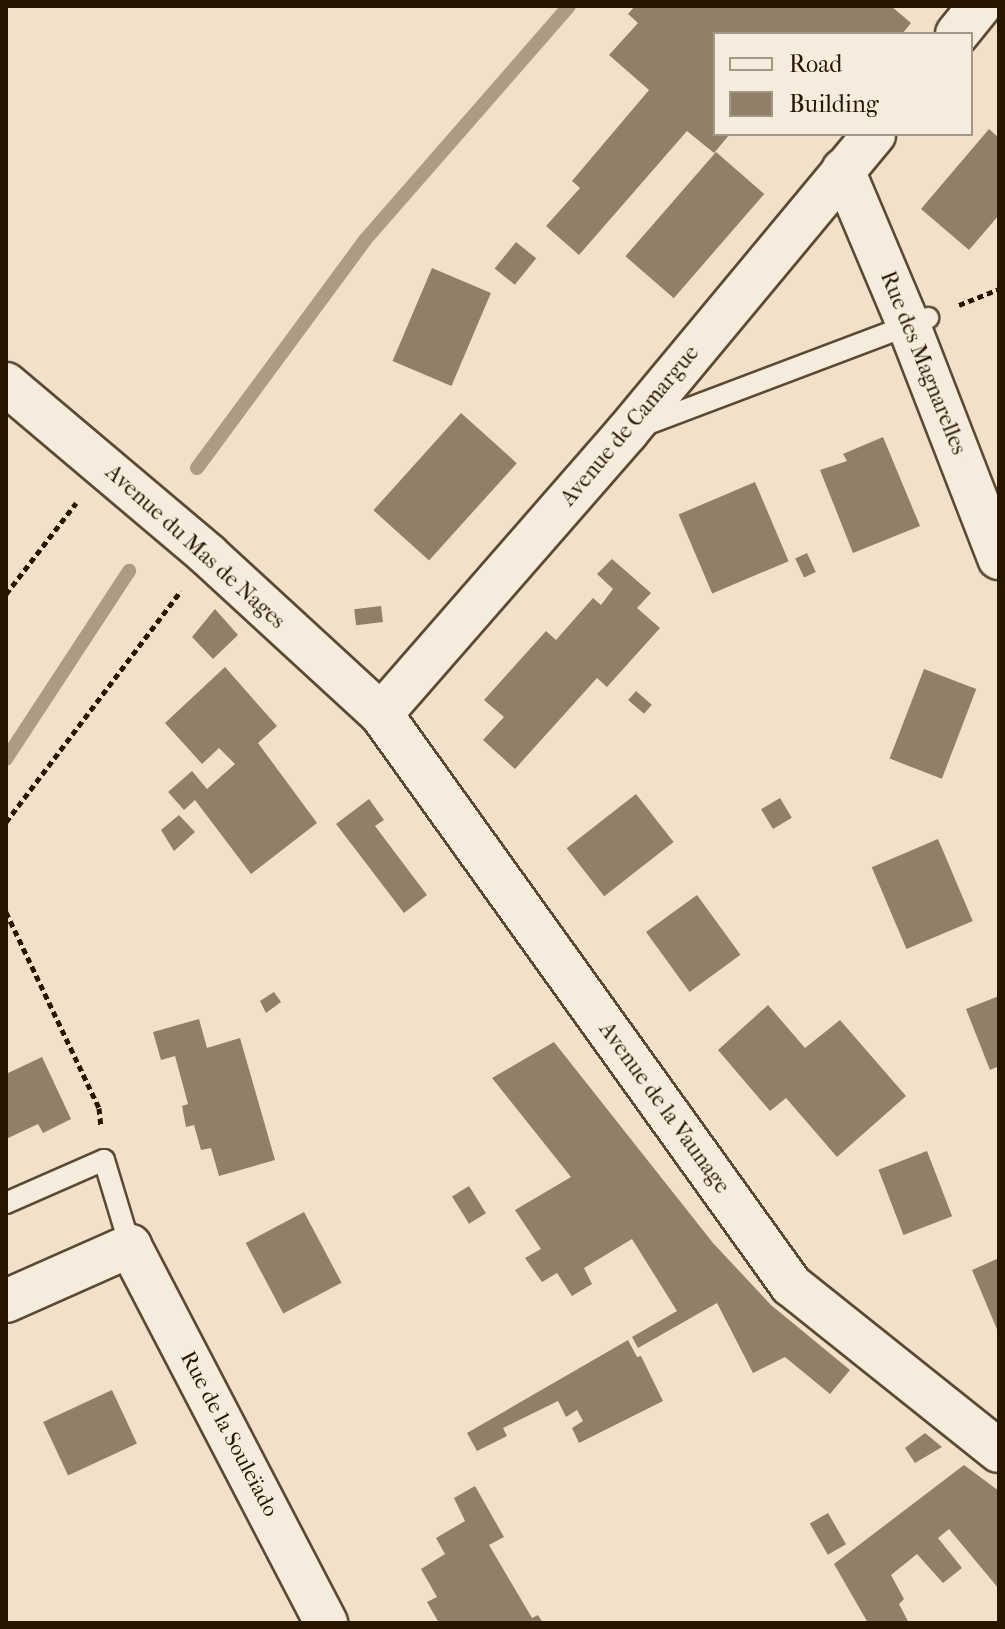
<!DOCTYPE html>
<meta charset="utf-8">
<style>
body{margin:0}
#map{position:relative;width:1005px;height:1629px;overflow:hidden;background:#f1e1ca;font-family:"IM FELL French Canon",serif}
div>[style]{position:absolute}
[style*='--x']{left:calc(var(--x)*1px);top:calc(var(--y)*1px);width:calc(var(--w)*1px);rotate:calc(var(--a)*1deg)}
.stream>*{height:14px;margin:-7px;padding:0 7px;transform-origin:7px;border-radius:7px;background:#ac9c86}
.building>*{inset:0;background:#90806a;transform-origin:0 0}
.path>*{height:5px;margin-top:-2.5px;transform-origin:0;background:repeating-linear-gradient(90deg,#271701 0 6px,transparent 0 10px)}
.roads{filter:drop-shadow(2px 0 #5a4a33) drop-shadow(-2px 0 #5a4a33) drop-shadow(0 2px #5a4a33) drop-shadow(0 -2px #5a4a33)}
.lane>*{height:20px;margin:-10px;padding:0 10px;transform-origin:10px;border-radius:10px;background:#f6ecdd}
.street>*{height:42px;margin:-21px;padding:0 21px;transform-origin:21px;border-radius:21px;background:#f6ecdd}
span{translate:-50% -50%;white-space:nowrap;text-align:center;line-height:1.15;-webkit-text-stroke:6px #f6ecdd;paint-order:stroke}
.street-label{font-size:22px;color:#271701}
.frame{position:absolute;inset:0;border:8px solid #271701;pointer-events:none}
.legend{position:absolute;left:713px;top:32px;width:260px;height:104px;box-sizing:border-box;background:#f6ecdd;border:2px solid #a39785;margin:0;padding:10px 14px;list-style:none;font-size:24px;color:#271701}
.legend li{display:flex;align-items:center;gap:16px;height:40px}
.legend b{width:40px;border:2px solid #a39785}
</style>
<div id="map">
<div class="stream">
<div style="--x:197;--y:468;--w:283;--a:-53.6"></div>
<div style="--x:365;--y:240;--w:310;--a:-48.9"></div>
<div style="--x:6;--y:759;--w:225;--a:-56.8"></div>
</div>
<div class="building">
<div style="clip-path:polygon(635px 6px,891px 6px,911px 23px,902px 34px,715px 34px,715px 134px,730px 134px,714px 153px,687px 131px,579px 255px,546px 226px,580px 188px,572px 181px,649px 90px,609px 55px,638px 23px,628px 14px)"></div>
<div style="clip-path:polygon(989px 129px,999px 138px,999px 215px,969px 250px,921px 209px)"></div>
<div style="left:716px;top:152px;width:64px;height:138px;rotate:41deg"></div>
<div style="left:516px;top:242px;width:26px;height:34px;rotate:39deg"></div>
<div style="left:432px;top:268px;width:64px;height:101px;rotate:23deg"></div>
<div style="left:461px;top:413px;width:75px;height:131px;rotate:42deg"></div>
<div style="clip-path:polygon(883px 437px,920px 526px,853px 553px,820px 470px,847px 461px,843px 454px)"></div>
<div style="left:755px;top:482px;width:86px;height:83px;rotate:67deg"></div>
<div style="left:807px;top:553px;width:21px;height:13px;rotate:65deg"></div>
<div style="clip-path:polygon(612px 559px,651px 593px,637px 608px,660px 628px,607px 687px,597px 678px,515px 769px,483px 740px,504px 717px,484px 700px,546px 631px,556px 640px,593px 598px,601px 605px,613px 589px,597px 574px)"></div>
<div style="left:381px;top:606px;width:16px;height:27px;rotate:83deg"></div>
<div style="clip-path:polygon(215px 609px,238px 635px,213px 659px,192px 637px)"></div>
<div style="clip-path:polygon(225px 667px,277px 726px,258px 743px,317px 823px,251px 874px,195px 800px,184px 810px,168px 792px,192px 771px,207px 789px,235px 764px,219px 748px,202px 764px,165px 723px)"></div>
<div style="left:924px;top:669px;width:56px;height:96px;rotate:21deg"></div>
<div style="left:636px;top:691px;width:21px;height:12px;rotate:41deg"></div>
<div style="left:636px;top:794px;width:61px;height:88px;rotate:52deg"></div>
<div style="left:780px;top:798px;width:23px;height:22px;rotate:59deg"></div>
<div style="clip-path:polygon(369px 799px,384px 820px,375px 826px,427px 895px,404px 913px,336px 824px)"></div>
<div style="clip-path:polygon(179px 815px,195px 832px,174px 851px,161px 830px)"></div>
<div style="left:938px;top:839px;width:89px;height:72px;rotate:67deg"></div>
<div style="left:697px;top:895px;width:74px;height:63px;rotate:54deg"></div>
<div style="clip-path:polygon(274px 992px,281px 1002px,266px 1013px,260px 1001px)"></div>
<div style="clip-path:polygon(999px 996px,999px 1066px,990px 1070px,966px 1009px)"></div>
<div style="clip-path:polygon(768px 1005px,805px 1048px,840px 1020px,906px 1096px,837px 1157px,786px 1098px,770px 1111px,718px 1050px)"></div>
<div style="clip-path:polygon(199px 1019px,207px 1048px,240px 1038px,275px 1160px,219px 1176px,211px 1148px,201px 1150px,194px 1125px,186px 1127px,182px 1106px,188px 1104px,175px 1056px,161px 1060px,153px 1032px)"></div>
<div style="clip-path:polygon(554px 1042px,713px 1243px,771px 1305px,850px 1370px,830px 1394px,785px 1357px,753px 1373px,717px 1303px,638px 1348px,632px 1337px,677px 1311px,632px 1239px,584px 1268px,592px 1284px,572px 1296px,557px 1273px,542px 1282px,525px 1258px,541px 1249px,515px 1210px,571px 1177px,492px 1078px)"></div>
<div style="clip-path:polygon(42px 1057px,71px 1119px,43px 1133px,38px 1124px,6px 1139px,6px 1074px)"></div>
<div style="left:927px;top:1151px;width:70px;height:52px;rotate:69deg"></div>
<div style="left:469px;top:1186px;width:32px;height:20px;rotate:58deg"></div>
<div style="left:304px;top:1212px;width:80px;height:66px;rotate:62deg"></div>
<div style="clip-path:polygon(999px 1258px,999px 1334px,972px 1270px)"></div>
<div style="clip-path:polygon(628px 1340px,637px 1357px,641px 1356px,663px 1401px,579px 1443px,572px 1428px,583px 1421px,577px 1410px,566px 1417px,558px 1401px,503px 1428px,507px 1436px,477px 1451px,467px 1433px)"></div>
<div style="left:112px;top:1390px;width:59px;height:76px;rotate:65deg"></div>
<div style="clip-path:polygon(925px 1433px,942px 1447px,915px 1463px,905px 1448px)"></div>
<div style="clip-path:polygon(964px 1465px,999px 1491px,999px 1589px,949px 1529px,938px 1538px,962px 1568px,943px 1583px,917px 1554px,891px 1575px,904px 1599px,899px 1604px,909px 1623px,868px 1623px,834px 1564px)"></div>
<div style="clip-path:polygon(475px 1486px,504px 1537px,489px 1545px,532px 1618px,538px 1615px,543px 1623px,439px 1623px,427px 1602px,437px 1597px,421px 1569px,445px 1554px,436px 1538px,465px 1521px,454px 1498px)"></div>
<div style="left:828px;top:1513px;width:36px;height:21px;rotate:60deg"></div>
</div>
<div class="path">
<div style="--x:959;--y:305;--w:43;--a:-21.8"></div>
<div style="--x:6;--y:594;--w:115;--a:-52.4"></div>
<div style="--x:6;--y:822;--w:290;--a:-52.9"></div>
<div style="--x:6;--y:912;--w:217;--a:64.6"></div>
<div style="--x:99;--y:1108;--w:18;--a:84"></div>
</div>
<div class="roads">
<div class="lane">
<div style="--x:642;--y:426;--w:306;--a:-20.7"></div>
<div style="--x:6;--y:1203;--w:107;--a:-23.7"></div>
<div style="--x:104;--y:1160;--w:90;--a:73.2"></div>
</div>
<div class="street">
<div style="--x:957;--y:34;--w:36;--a:-51"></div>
<div style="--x:843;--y:170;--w:169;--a:67.1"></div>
<div style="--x:909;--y:326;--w:249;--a:68.8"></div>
<div style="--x:6;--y:384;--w:265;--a:40.2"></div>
<div style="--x:208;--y:555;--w:235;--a:42.6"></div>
<div style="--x:381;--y:714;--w:703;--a:54.32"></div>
<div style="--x:791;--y:1285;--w:266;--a:38.6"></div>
<div style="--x:381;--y:714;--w:374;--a:-48.9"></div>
<div style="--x:627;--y:432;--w:387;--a:-50.3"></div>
<div style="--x:6;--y:1301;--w:136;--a:-23.9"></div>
<div style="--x:130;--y:1246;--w:425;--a:62.5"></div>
</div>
</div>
<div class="street-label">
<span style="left:923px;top:363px;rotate:68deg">Rue des Magnarelles</span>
<span style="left:630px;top:426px;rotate:-50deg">Avenue de Camargue</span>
<span style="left:195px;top:547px;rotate:42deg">Avenue du Mas de Nages</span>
<span style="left:664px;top:1108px;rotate:54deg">Avenue de la Vaunage</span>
<span style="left:229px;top:1434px;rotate:62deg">Rue de la Souleïado</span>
</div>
<div class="frame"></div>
<ul class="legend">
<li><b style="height:10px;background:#f6ecdd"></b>Road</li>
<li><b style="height:22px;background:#90806a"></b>Building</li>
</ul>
</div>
